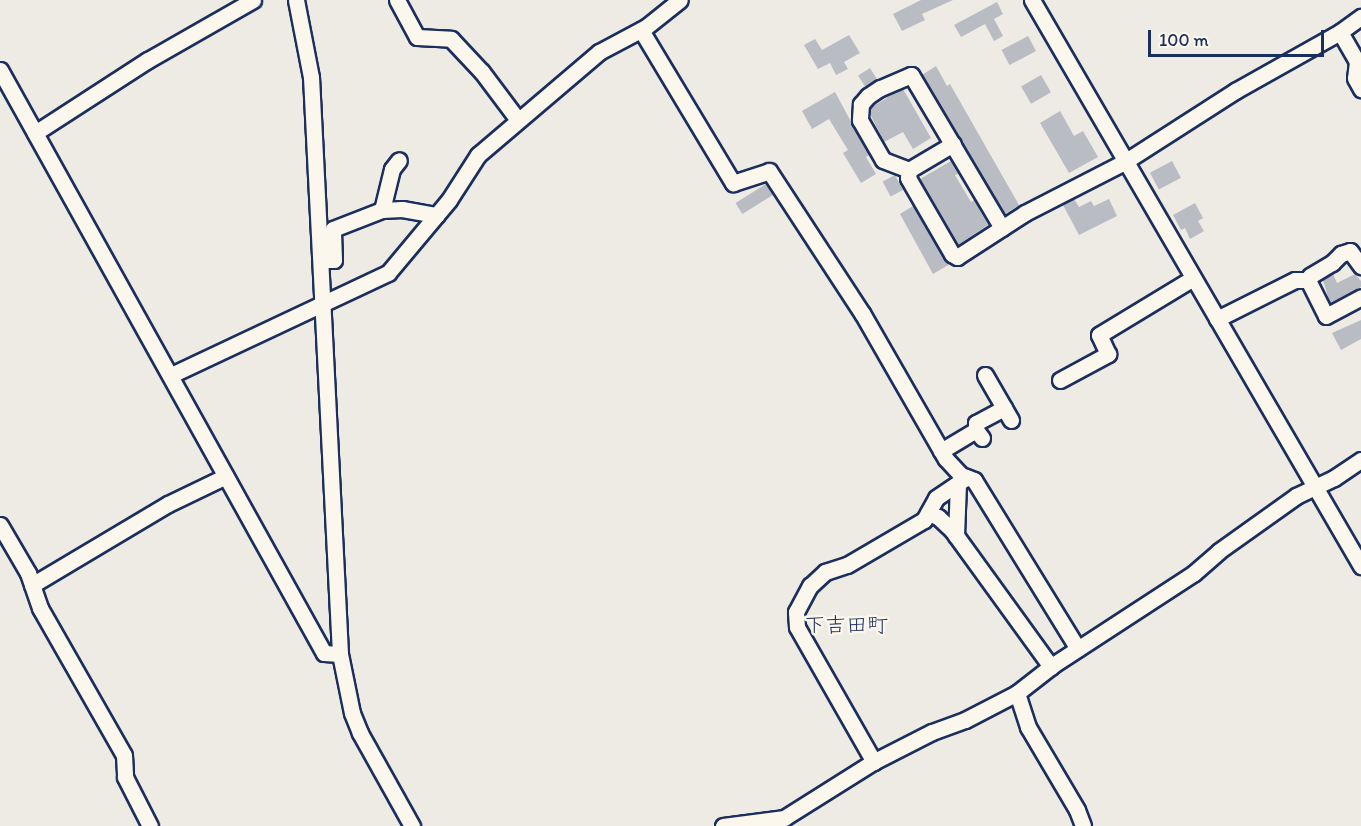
<!DOCTYPE html>
<meta charset="utf-8">
<style>
body{margin:0}
#map{position:relative;width:1361px;height:826px;overflow:hidden;background:#eeebe4;font-family:Itim,"Klee One",sans-serif}
div>[style]{position:absolute}
[style*='--x']{left:calc(var(--x)*1px);top:calc(var(--y)*1px);width:calc(var(--w)*1px);rotate:calc(var(--a)*1deg)}
.building>*{inset:0;background:#b9bcc3;transform-origin:0 0}
.roads{filter:drop-shadow(2px 0 #1b2f5e) drop-shadow(-2px 0 #1b2f5e) drop-shadow(0 2px #1b2f5e) drop-shadow(0 -2px #1b2f5e)}
.minor>*{height:15px;margin:-7.5px;padding:0 7.5px;transform-origin:7.5px;border-radius:7.5px;background:#fbf7ec}
span{translate:-50% -50%;white-space:nowrap;text-align:center;line-height:1.15;-webkit-text-stroke:5px #fbf7ec;paint-order:stroke}
.quarter-label{font-size:21px;color:#1b2f5e}
.scale{position:absolute;left:1148px;top:30px;width:176px;height:27px;box-sizing:border-box;border:3px solid #1b2f5e;border-top:0;padding-left:8px;font-size:18px;line-height:21px;white-space:nowrap;color:#1b2f5e;-webkit-text-stroke:4px #fbf7ec;paint-order:stroke}
</style>
<div id="map">
<div class="building">
<div style="clip-path:polygon(921px 0,953px 0,922px 14px,925px 20px,902px 31px,893px 14px)"></div>
<div style="clip-path:polygon(997px 2px,1003px 14px,994px 19px,1003px 36px,994px 41px,985px 24px,961px 37px,954px 25px)"></div>
<div style="clip-path:polygon(849px 35px,860px 53px,844px 62px,848px 69px,836px 75px,830px 63px,818px 69px,804px 45px,815px 39px,822px 50px)"></div>
<div style="left:1028px;top:36px;width:17px;height:30px;rotate:62deg"></div>
<div style="clip-path:polygon(936px 66px,947px 86px,950px 84px,1019px 205px,1005px 214px,922px 75px)"></div>
<div style="left:870px;top:68px;width:13px;height:14px;rotate:58deg"></div>
<div style="left:1041px;top:75px;width:20px;height:23px;rotate:60deg"></div>
<div style="clip-path:polygon(903px 89px,931px 138px,913px 149px,903px 132px,884px 142px,870px 114px,870px 108px,887px 98px,886px 96px)"></div>
<div style="clip-path:polygon(835px 92px,869px 155px,866px 157px,876px 174px,861px 183px,843px 153px,848px 150px,829px 119px,812px 129px,802px 111px)"></div>
<div style="clip-path:polygon(1060px 111px,1074px 136px,1083px 131px,1098px 157px,1069px 173px,1040px 123px)"></div>
<div style="clip-path:polygon(951px 161px,958px 174px,955px 175px,971px 202px,974px 200px,988px 225px,958px 245px,920px 179px)"></div>
<div style="left:1172px;top:161px;width:19px;height:25px;rotate:62deg"></div>
<div style="left:895px;top:175px;width:17px;height:14px;rotate:62deg"></div>
<div style="left:766px;top:184px;width:13px;height:36px;rotate:58deg"></div>
<div style="clip-path:polygon(1074px 199px,1079px 207px,1091px 201px,1094px 206px,1109px 199px,1117px 216px,1079px 235px,1063px 205px)"></div>
<div style="clip-path:polygon(1195px 203px,1203px 218px,1198px 221px,1204px 231px,1190px 239px,1185px 228px,1181px 230px,1173px 215px)"></div>
<div style="clip-path:polygon(913px 206px,944px 259px,950px 264px,933px 274px,900px 214px)"></div>
<div style="clip-path:polygon(1333px 274px,1337px 283px,1355px 274px,1361px 281px,1361px 287px,1330px 303px,1323px 280px)"></div>
<div style="clip-path:polygon(1361px 320px,1361px 339px,1341px 350px,1332px 333px)"></div>
</div>
<div class="roads">
<div class="minor">
<div style="--x:296;--y:0;--w:78;--a:79"></div>
<div style="--x:311;--y:77;--w:578;--a:87.12"></div>
<div style="--x:340;--y:654;--w:60;--a:78.5"></div>
<div style="--x:352;--y:713;--w:22;--a:68"></div>
<div style="--x:360;--y:733;--w:107;--a:60.8"></div>
<div style="--x:397;--y:0;--w:42;--a:61.6"></div>
<div style="--x:417;--y:37;--w:34;--a:3"></div>
<div style="--x:451;--y:39;--w:45;--a:46.8"></div>
<div style="--x:482;--y:72;--w:60;--a:53.1"></div>
<div style="--x:1032;--y:0;--w:655;--a:59.83"></div>
<div style="--x:641;--y:30;--w:179;--a:59"></div>
<div style="--x:733;--y:183;--w:38;--a:-18"></div>
<div style="--x:769;--y:171;--w:170;--a:56.8"></div>
<div style="--x:862;--y:313;--w:168;--a:60.1"></div>
<div style="--x:946;--y:459;--w:22;--a:47"></div>
<div style="--x:961;--y:475;--w:14;--a:21"></div>
<div style="--x:974;--y:480;--w:198;--a:58.4"></div>
<div style="--x:1340;--y:32;--w:34;--a:60"></div>
<div style="--x:1357;--y:62;--w:16;--a:97"></div>
<div style="--x:1355;--y:78;--w:13;--a:61"></div>
<div style="--x:0;--y:70;--w:667;--a:60.94"></div>
<div style="--x:324;--y:653;--w:16;--a:4"></div>
<div style="--x:35;--y:133;--w:135;--a:-32.9"></div>
<div style="--x:148;--y:60;--w:121;--a:-29.7"></div>
<div style="--x:909;--y:170;--w:51;--a:-30.6"></div>
<div style="--x:382;--y:210;--w:42;--a:-76.3"></div>
<div style="--x:392;--y:169;--w:11;--a:-52"></div>
<div style="--x:1002;--y:228;--w:178;--a:-120.7"></div>
<div style="--x:911;--y:75;--w:34;--a:157"></div>
<div style="--x:880;--y:88;--w:14;--a:146"></div>
<div style="--x:868;--y:96;--w:11;--a:131"></div>
<div style="--x:861;--y:104;--w:16;--a:94"></div>
<div style="--x:860;--y:120;--w:46;--a:60.1"></div>
<div style="--x:883;--y:160;--w:28;--a:21"></div>
<div style="--x:909;--y:170;--w:8;--a:97"></div>
<div style="--x:908;--y:178;--w:88;--a:59.9"></div>
<div style="--x:952;--y:254;--w:6;--a:31"></div>
<div style="--x:957;--y:257;--w:81;--a:-32.9"></div>
<div style="--x:1025;--y:213;--w:114;--a:-27.2"></div>
<div style="--x:1126;--y:161;--w:130;--a:-32.7"></div>
<div style="--x:1235;--y:91;--w:120;--a:-29.3"></div>
<div style="--x:1340;--y:32;--w:26;--a:-36"></div>
<div style="--x:321;--y:260;--w:13;--a:0"></div>
<div style="--x:334;--y:260;--w:31;--a:-92"></div>
<div style="--x:333;--y:229;--w:53;--a:-21.2"></div>
<div style="--x:382;--y:210;--w:20;--a:-3"></div>
<div style="--x:402;--y:209;--w:35;--a:10"></div>
<div style="--x:1308;--y:280;--w:40;--a:63.4"></div>
<div style="--x:1326;--y:316;--w:40;--a:-28"></div>
<div style="--x:1308;--y:280;--w:4;--a:-63"></div>
<div style="--x:1310;--y:276;--w:26;--a:-31"></div>
<div style="--x:1332;--y:263;--w:13;--a:-45"></div>
<div style="--x:1341;--y:254;--w:9;--a:-18"></div>
<div style="--x:1350;--y:251;--w:19;--a:54"></div>
<div style="--x:1217;--y:319;--w:87;--a:-26.6"></div>
<div style="--x:1295;--y:280;--w:13;--a:0"></div>
<div style="--x:171;--y:375;--w:240;--a:-25.2"></div>
<div style="--x:388;--y:273;--w:95;--a:-50.1"></div>
<div style="--x:449;--y:200;--w:54;--a:-57.2"></div>
<div style="--x:478;--y:155;--w:159;--a:-40.4"></div>
<div style="--x:599;--y:52;--w:53;--a:-28"></div>
<div style="--x:646;--y:27;--w:43;--a:-38.5"></div>
<div style="--x:985;--y:375;--w:52;--a:60"></div>
<div style="--x:1060;--y:380;--w:55;--a:-28.4"></div>
<div style="--x:1108;--y:354;--w:21;--a:-115"></div>
<div style="--x:1099;--y:335;--w:110;--a:-31.2"></div>
<div style="--x:982;--y:438;--w:10;--a:-127"></div>
<div style="--x:976;--y:430;--w:7;--a:-90"></div>
<div style="--x:976;--y:423;--w:32;--a:-28"></div>
<div style="--x:941;--y:451;--w:41;--a:-31"></div>
<div style="--x:928;--y:513;--w:11;--a:22"></div>
<div style="--x:938;--y:517;--w:19;--a:43"></div>
<div style="--x:952;--y:530;--w:169;--a:54.1"></div>
<div style="--x:0;--y:525;--w:56;--a:59.7"></div>
<div style="--x:28;--y:573;--w:37;--a:71"></div>
<div style="--x:40;--y:608;--w:169;--a:60.3"></div>
<div style="--x:124;--y:755;--w:22;--a:87"></div>
<div style="--x:125;--y:777;--w:55;--a:63"></div>
<div style="--x:956;--y:536;--w:53;--a:-87.8"></div>
<div style="--x:32;--y:585;--w:158;--a:-30.8"></div>
<div style="--x:168;--y:504;--w:64;--a:-25.8"></div>
<div style="--x:1017;--y:693;--w:36;--a:72"></div>
<div style="--x:1028;--y:727;--w:96;--a:59.4"></div>
<div style="--x:1077;--y:810;--w:17;--a:69"></div>
<div style="--x:874;--y:762;--w:155;--a:-119.7"></div>
<div style="--x:797;--y:627;--w:15;--a:-94"></div>
<div style="--x:796;--y:612;--w:30;--a:-62"></div>
<div style="--x:810;--y:586;--w:21;--a:-43"></div>
<div style="--x:825;--y:572;--w:23;--a:-18"></div>
<div style="--x:847;--y:565;--w:89;--a:-30.3"></div>
<div style="--x:924;--y:520;--w:25;--a:-61"></div>
<div style="--x:936;--y:498;--w:37;--a:-34"></div>
<div style="--x:723;--y:826;--w:62;--a:-7.5"></div>
<div style="--x:784;--y:818;--w:105;--a:-32.2"></div>
<div style="--x:873;--y:762;--w:66;--a:-27"></div>
<div style="--x:932;--y:732;--w:35;--a:-20"></div>
<div style="--x:965;--y:720;--w:59;--a:-27.4"></div>
<div style="--x:1017;--y:693;--w:46;--a:-37.9"></div>
<div style="--x:1053;--y:665;--w:168;--a:-33.1"></div>
<div style="--x:1194;--y:573;--w:33;--a:-41"></div>
<div style="--x:1219;--y:551;--w:95;--a:-35.5"></div>
<div style="--x:1296;--y:496;--w:42;--a:-25.3"></div>
<div style="--x:1334;--y:478;--w:32;--a:-34"></div>
</div>
</div>
<div class="quarter-label">
<span style="left:846px;top:625px">下吉田町</span>
</div>
<div class="scale">100 m</div>
</div>
